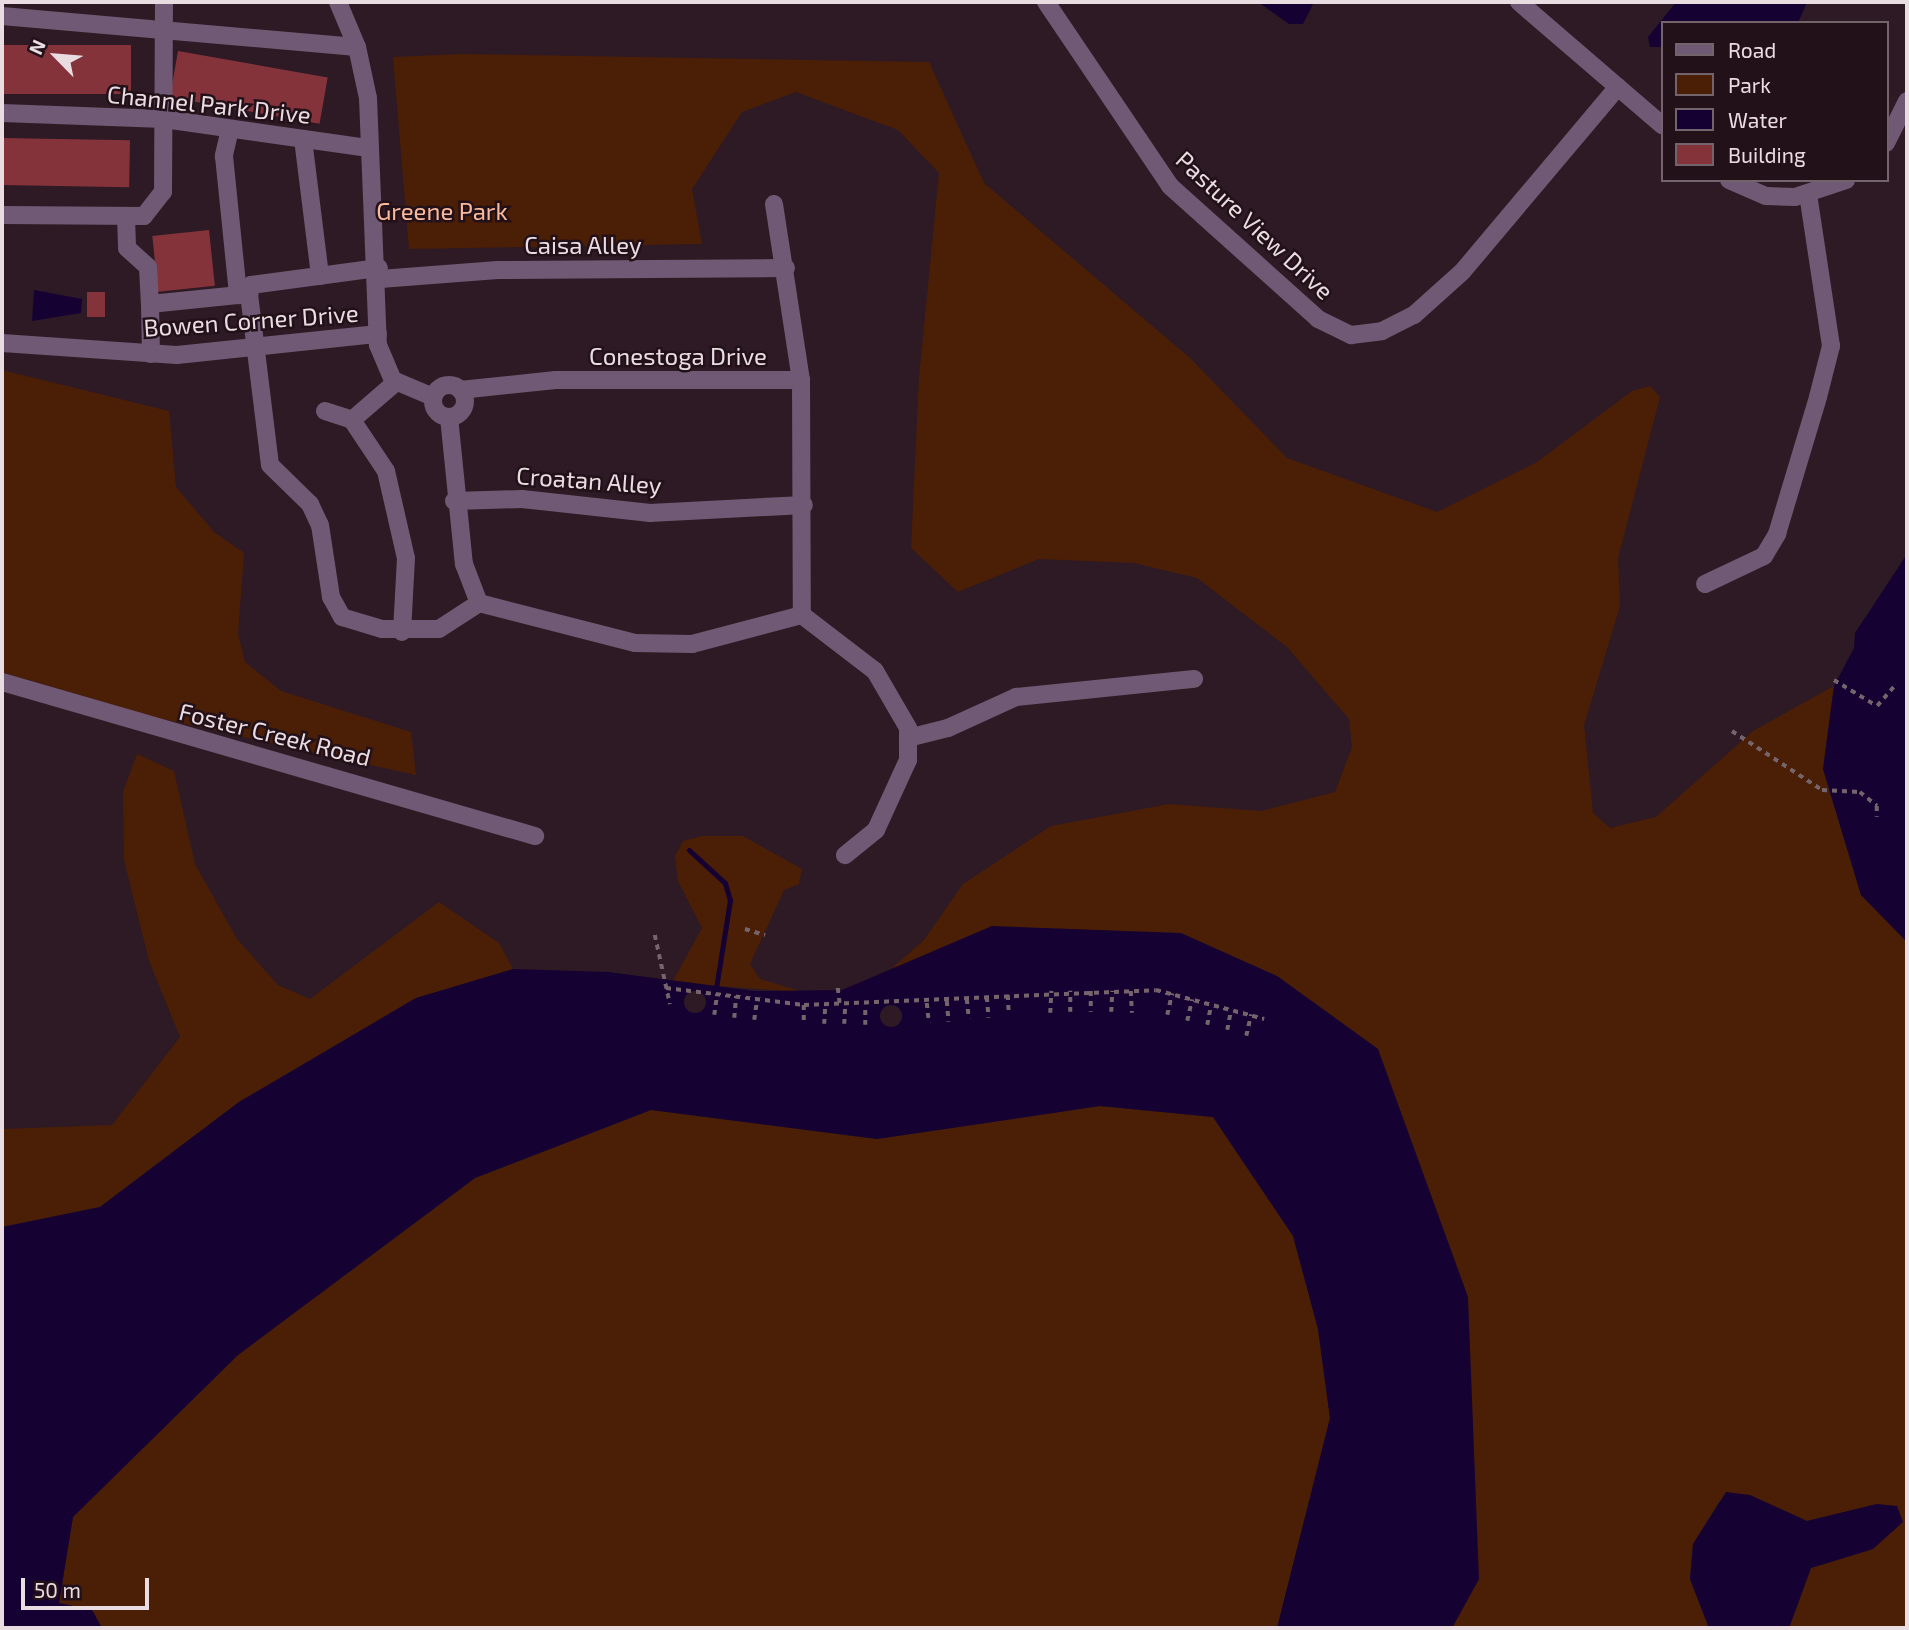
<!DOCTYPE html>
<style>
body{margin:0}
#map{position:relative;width:1909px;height:1630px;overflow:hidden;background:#2e1a24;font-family:"Exo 2",sans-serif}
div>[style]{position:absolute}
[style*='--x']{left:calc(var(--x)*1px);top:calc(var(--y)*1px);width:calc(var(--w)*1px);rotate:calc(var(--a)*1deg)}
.green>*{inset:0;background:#4b1e06}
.water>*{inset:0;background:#150233}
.pier>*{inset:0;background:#2e1a24}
.round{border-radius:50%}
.stream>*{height:5px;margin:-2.5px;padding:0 2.5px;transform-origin:2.5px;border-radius:2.5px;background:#150233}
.building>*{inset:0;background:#85333b;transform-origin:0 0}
.path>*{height:3.5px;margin-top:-1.75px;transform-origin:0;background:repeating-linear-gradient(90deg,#76646c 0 5px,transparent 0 10px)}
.minor>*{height:18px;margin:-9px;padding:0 9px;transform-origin:9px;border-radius:9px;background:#705974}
.minor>.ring{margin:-9px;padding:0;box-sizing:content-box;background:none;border:18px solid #705974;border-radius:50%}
span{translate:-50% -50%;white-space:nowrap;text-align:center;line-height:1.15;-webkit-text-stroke:5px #23111a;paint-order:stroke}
.street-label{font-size:24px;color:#eadde2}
.park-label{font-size:24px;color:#faba9d}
.frame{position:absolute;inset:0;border:4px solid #eadde2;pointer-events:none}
.legend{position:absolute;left:1661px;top:21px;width:228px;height:161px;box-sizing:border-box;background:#23111a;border:2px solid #73636a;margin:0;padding:9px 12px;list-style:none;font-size:21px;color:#eadde2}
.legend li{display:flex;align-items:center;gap:14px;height:35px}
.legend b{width:35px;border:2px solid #73636a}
.north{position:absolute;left:21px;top:21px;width:70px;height:70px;-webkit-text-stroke:5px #23111a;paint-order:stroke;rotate:295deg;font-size:19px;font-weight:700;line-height:28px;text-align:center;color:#eadde2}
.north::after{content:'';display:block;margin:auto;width:24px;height:32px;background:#eadde2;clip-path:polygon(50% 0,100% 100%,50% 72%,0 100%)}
.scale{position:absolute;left:21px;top:1578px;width:128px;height:32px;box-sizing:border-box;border:4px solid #eadde2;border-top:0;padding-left:9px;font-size:21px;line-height:24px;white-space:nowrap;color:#eadde2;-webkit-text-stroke:5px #23111a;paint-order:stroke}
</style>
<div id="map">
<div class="green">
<div style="clip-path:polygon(461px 54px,929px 62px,984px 183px,1190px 358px,1287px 458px,1437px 512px,1537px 462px,1632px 391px,1650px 386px,1660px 397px,1618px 558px,1620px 606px,1584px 725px,1593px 813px,1610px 828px,1656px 817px,1753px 731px,1834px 686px,1823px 769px,1861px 895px,1907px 942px,1907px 1628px,1789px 1628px,1811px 1568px,1873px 1549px,1877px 1504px,1807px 1521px,1750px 1495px,1719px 1502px,1693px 1544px,1690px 1579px,1709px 1628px,1452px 1628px,1479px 1579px,1378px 1049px,1277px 976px,992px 926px,881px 978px,924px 940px,963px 884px,1051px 826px,1169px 804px,1261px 811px,1335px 792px,1352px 747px,1349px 719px,1287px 647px,1197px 578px,1134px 563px,1039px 559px,958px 592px,911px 548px,919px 377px,939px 173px,898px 130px,796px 92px,742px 112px,692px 189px,702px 244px,409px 249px,393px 57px)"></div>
<div style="clip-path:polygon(2px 370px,169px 411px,176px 487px,214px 532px,244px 553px,238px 634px,245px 662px,281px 691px,411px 732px,416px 775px,158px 718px,2px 672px)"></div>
<div style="clip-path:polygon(137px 754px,174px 771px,195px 864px,237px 939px,278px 985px,310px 999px,439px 902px,499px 943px,513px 969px,416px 998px,239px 1102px,100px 1207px,2px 1227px,2px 1129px,112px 1125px,180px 1037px,149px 961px,124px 860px,123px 792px)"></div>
<div style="clip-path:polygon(702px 836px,743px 836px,802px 869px,799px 884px,784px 890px,750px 964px,760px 979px,803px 992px,672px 983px,702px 928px,678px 881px,675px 856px,683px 841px)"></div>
<div style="clip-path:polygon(1100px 1106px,1213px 1117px,1293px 1236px,1318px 1329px,1330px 1418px,1277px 1628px,102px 1628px,92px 1610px,59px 1603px,73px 1517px,238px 1355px,475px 1178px,651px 1110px,877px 1139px)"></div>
</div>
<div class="water">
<div style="clip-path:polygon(1258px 2px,1314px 2px,1303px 24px,1289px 24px)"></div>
<div style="clip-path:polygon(1676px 2px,1807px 2px,1798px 23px,1662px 23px,1662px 47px,1650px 47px,1648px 37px)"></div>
<div style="clip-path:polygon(34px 290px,82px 299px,81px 313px,32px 321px)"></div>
<div style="clip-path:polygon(1907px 554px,1907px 942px,1861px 895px,1823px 769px,1834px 686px,1854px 648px,1855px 633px)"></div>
<div style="clip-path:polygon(992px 926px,1181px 933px,1277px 976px,1378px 1049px,1468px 1297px,1479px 1579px,1452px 1628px,1277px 1628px,1330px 1418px,1318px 1329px,1293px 1236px,1213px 1117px,1100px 1106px,877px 1139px,651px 1110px,475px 1178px,238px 1355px,73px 1517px,59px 1603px,92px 1610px,102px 1628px,2px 1628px,2px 1227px,100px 1207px,239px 1102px,416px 998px,513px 969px,608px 972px,755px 991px,842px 990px)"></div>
<div style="clip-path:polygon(1726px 1492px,1750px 1495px,1807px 1521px,1877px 1504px,1897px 1506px,1903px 1522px,1873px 1549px,1811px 1568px,1789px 1628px,1709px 1628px,1690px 1579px,1693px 1544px)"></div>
</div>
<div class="pier">
<div class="round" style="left:684px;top:991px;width:22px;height:22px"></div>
<div class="round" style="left:880px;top:1005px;width:22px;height:22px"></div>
</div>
<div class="stream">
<div style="--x:689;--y:850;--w:49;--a:42.5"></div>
<div style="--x:725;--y:883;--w:18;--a:74"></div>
<div style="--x:730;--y:900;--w:89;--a:99"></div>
</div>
<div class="building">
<div style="left:2px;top:45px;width:129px;height:49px"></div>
<div style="left:178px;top:51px;width:152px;height:47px;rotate:10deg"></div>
<div style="left:2px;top:138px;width:128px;height:47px;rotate:1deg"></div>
<div style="left:209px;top:230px;width:56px;height:57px;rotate:84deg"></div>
<div style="left:87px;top:292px;width:18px;height:25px"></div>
</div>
<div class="path">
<div style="--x:1834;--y:680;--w:50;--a:31.2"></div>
<div style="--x:1877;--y:706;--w:29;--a:-49"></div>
<div style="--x:1732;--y:731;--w:108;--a:33.2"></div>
<div style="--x:1822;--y:790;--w:38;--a:3"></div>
<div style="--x:1860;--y:792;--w:22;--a:39"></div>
<div style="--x:1877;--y:806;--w:11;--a:90"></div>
<div style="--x:745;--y:929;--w:21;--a:17"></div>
<div style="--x:655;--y:935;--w:71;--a:77.7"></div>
<div style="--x:666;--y:988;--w:139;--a:7"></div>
<div style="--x:804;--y:1005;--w:352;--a:-2.4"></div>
<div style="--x:1156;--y:990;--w:112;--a:15"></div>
<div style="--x:838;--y:988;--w:17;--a:83"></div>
<div style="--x:1091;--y:991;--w:21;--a:90"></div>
<div style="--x:1131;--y:991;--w:22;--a:87"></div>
<div style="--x:1008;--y:995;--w:20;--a:87"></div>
<div style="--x:987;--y:997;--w:21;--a:85"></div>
<div style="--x:967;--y:999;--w:20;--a:84"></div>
<div style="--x:947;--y:1001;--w:21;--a:85"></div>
<div style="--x:927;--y:1003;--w:20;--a:84"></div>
<div style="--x:804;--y:1005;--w:19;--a:90"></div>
<div style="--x:1070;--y:1012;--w:21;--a:-90"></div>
<div style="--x:1111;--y:1012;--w:21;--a:-87"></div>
<div style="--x:1050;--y:1013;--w:22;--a:-87"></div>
<div style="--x:714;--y:1015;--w:21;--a:-82"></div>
<div style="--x:1167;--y:1015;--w:22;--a:-77"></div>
<div style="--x:734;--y:1018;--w:22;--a:-85"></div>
<div style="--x:754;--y:1020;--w:21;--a:-82"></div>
<div style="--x:1187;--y:1021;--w:22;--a:-77"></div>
<div style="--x:824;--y:1024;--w:19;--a:-87"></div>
<div style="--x:844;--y:1024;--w:19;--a:-87"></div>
<div style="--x:865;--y:1025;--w:20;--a:-90"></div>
<div style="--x:1207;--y:1025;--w:20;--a:-79"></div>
<div style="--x:1227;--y:1030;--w:20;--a:-79"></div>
<div style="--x:1246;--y:1036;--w:22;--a:-77"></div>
</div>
<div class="minor">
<div style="--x:338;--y:2;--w:49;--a:67.1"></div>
<div style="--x:1046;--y:2;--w:222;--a:56"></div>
<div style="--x:1170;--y:186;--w:199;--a:41.9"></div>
<div style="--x:1318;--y:319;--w:37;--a:26"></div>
<div style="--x:1351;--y:335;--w:31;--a:-7"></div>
<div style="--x:1382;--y:331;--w:36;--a:-27"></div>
<div style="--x:1414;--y:315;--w:64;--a:-41.9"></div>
<div style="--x:1462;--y:272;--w:242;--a:-49.9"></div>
<div style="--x:1519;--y:2;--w:189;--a:40.7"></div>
<div style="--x:2;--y:16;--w:356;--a:5"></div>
<div style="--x:357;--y:47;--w:52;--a:77.8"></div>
<div style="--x:368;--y:98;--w:247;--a:87.7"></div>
<div style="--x:378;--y:345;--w:38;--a:67"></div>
<div style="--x:393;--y:380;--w:43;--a:23"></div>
<div style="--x:2;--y:113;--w:162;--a:2.1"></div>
<div style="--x:164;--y:119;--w:207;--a:8.1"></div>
<div style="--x:230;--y:129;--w:28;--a:103"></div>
<div style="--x:224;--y:156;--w:140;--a:84.2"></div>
<div style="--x:303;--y:139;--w:138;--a:82.9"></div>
<div style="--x:1886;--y:143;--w:47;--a:-63.4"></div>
<div style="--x:1729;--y:180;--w:40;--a:23.4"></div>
<div style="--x:1766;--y:196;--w:29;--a:2"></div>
<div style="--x:1795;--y:197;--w:54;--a:-18.4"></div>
<div style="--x:774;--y:204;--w:178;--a:81.3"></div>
<div style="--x:2;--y:215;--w:142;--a:0.4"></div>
<div style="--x:144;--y:216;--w:31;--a:-52"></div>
<div style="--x:163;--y:192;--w:190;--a:-89.7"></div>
<div style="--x:126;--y:217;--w:31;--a:88"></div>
<div style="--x:127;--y:248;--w:28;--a:42"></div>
<div style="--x:148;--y:267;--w:37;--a:87"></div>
<div style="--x:150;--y:304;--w:100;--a:-5.8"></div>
<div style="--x:249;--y:294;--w:172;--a:83"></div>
<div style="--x:270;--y:465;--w:56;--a:44.3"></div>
<div style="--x:310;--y:504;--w:23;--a:65"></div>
<div style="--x:320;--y:525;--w:73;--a:81.3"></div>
<div style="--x:331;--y:597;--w:23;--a:61"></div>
<div style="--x:342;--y:617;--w:42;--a:16.7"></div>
<div style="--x:382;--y:629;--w:57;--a:0"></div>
<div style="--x:439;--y:629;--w:48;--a:-33"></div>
<div style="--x:380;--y:279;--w:118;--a:-4.4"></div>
<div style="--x:498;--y:270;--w:288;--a:-0.4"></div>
<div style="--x:249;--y:294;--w:9;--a:-77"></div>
<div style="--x:251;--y:285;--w:129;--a:-7.6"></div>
<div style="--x:150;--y:304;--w:50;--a:88.9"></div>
<div style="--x:2;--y:343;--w:175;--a:3.9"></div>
<div style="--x:177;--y:355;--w:202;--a:-6"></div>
<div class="ring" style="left:433px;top:385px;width:14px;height:14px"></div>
<div style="--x:460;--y:390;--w:96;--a:-6"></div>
<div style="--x:555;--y:380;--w:246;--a:0"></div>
<div style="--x:801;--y:380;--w:235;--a:89.8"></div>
<div style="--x:325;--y:411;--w:28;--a:18"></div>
<div style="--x:352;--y:420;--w:61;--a:56.3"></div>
<div style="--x:386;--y:471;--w:89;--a:77.1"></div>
<div style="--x:406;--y:558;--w:74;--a:93.1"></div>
<div style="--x:449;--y:417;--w:148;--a:84.2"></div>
<div style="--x:464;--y:564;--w:42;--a:69"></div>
<div style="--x:479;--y:603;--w:161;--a:14.4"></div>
<div style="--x:635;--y:643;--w:57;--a:1"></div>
<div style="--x:692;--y:644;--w:114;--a:-14.8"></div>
<div style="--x:352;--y:420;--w:58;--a:-40.8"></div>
<div style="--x:454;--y:501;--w:68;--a:-1.7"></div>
<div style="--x:522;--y:499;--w:129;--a:6.2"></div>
<div style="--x:650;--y:513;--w:154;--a:-3"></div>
<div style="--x:1705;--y:584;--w:65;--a:-25.4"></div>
<div style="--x:1764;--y:556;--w:26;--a:-59"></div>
<div style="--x:1777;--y:534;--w:143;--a:-73.3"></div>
<div style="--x:1818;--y:397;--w:53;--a:-75.7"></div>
<div style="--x:1831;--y:346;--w:154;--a:-98.6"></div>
<div style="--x:802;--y:615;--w:92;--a:37.5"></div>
<div style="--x:875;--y:671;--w:66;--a:59.9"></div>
<div style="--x:908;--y:728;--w:32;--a:90"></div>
<div style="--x:908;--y:760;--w:77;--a:114.6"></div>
<div style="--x:876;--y:830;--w:40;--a:141"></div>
<div style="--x:2;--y:682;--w:555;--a:16.12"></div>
<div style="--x:908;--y:738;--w:41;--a:-14"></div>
<div style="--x:948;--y:728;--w:75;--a:-24.5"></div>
<div style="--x:1016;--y:697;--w:179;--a:-5.8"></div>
</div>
<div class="street-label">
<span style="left:209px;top:104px;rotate:6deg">Channel Park Drive</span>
<span style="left:1255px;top:225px;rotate:43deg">Pasture View Drive</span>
<span style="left:583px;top:245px">Caisa Alley</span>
<span style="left:251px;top:320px;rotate:-4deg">Bowen Corner Drive</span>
<span style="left:678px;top:356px">Conestoga Drive</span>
<span style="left:589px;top:480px;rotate:4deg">Croatan Alley</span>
<span style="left:275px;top:734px;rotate:14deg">Foster Creek Road</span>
</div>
<div class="park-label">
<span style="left:442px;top:211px">Greene Park</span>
</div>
<div class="frame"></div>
<ul class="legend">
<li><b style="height:9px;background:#705974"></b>Road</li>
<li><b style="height:19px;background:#4b1e06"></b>Park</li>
<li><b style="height:19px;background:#150233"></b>Water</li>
<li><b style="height:19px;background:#85333b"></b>Building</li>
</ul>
<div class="north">N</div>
<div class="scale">50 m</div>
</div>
